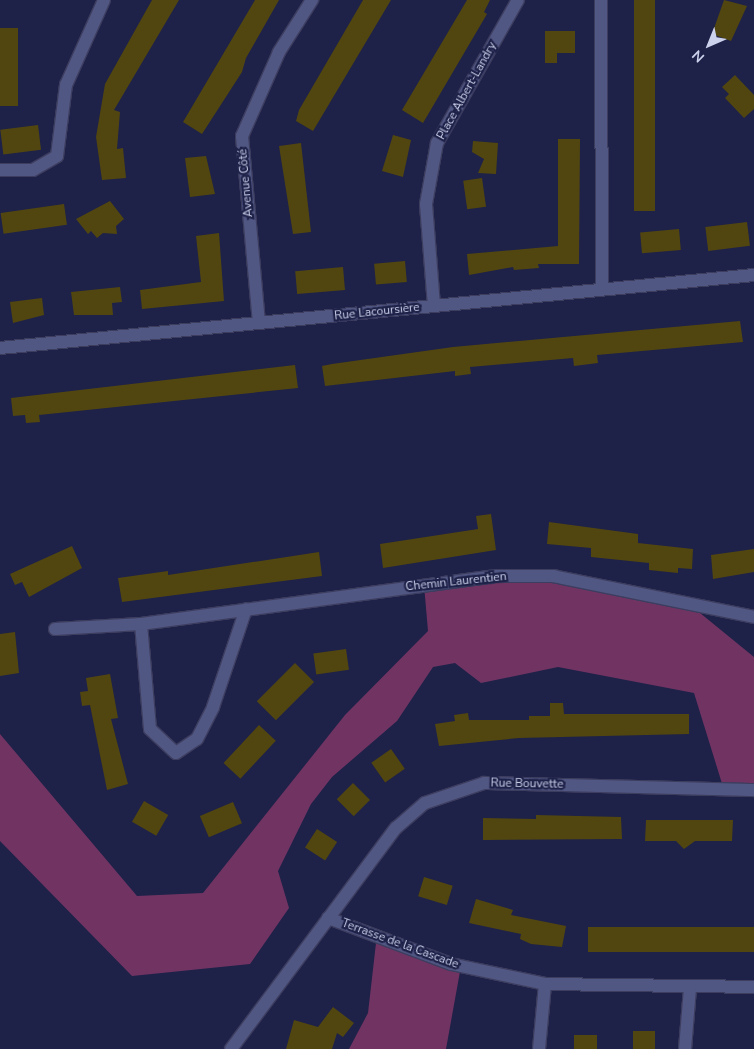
<!DOCTYPE html>
<meta charset="utf-8">
<style>
body{margin:0}
#map{position:relative;width:754px;height:1049px;overflow:hidden;background:#1e2148;font-family:"Nunito Sans",sans-serif}
div>[style]{position:absolute}
[style*='--x']{left:calc(var(--x)*1px);top:calc(var(--y)*1px);width:calc(var(--w)*1px);rotate:calc(var(--a)*1deg)}
.green>*{inset:0;background:#713462}
.building>*{inset:0;background:#514610;transform-origin:0 0}
.roads{filter:drop-shadow(1px 0 #3d3d5f) drop-shadow(-1px 0 #3d3d5f) drop-shadow(0 1px #3d3d5f) drop-shadow(0 -1px #3d3d5f)}
.street>*{height:12px;margin:-6px;padding:0 6px;transform-origin:6px;border-radius:6px;background:#515783}
span{translate:-50% -50%;white-space:nowrap;text-align:center;line-height:1.15;-webkit-text-stroke:4.5px #1e2148;paint-order:stroke}
.street-label{font-size:12px;color:#cdd2ec}
.north{position:absolute;left:684px;top:20px;width:50px;height:50px;-webkit-text-stroke:4px #1e2148;paint-order:stroke;rotate:224deg;font-size:14px;font-weight:700;line-height:20px;text-align:center;color:#cdd2ec}
.north::after{content:'';display:block;margin:auto;width:18px;height:22px;background:#cdd2ec;clip-path:polygon(50% 0,100% 100%,50% 72%,0 100%)}
</style>
<div id="map">
<div class="green">
<div style="clip-path:polygon(553px 576px,689px 604px,754px 657px,754px 790px,724px 790px,694px 693px,558px 667px,481px 683px,455px 663px,433px 667px,397px 721px,332px 777px,311px 804px,278px 871px,289px 908px,250px 964px,132px 976px,0 841px,0 734px,137px 896px,203px 893px,345px 715px,428px 631px,424px 585px)"></div>
<div style="clip-path:polygon(376px 943px,461px 966px,446px 1049px,349px 1049px,368px 1013px)"></div>
</div>
<div class="building">
<div style="clip-path:polygon(152px 0,179px 0,114px 110px,120px 112px,117px 149px,123px 148px,126px 178px,102px 180px,96px 137px,105px 84px)"></div>
<div style="clip-path:polygon(255px 0,279px 0,246px 58px,242px 72px,202px 134px,183px 122px)"></div>
<div style="clip-path:polygon(363px 0,391px 0,313px 131px,296px 121px,299px 110px)"></div>
<div style="clip-path:polygon(467px 0,490px 0,484px 12px,487px 14px,423px 123px,402px 110px)"></div>
<div style="left:634px;top:0;width:21px;height:211px"></div>
<div style="clip-path:polygon(724px 0,747px 6px,731px 41px,712px 34px)"></div>
<div style="left:0;top:28px;width:18px;height:78px"></div>
<div style="clip-path:polygon(545px 31px,575px 31px,575px 53px,557px 53px,557px 63px,545px 63px)"></div>
<div style="clip-path:polygon(735px 75px,754px 95px,754px 109px,744px 118px,725px 98px,729px 94px,722px 87px)"></div>
<div style="left:38px;top:125px;width:25px;height:38px;rotate:83deg"></div>
<div style="clip-path:polygon(393px 135px,411px 140px,403px 177px,382px 171px)"></div>
<div style="clip-path:polygon(558px 139px,580px 139px,579px 264px,538px 264px,539px 268px,514px 270px,513px 267px,469px 275px,467px 254px,558px 246px)"></div>
<div style="clip-path:polygon(473px 141px,498px 143px,496px 174px,478px 173px,484px 159px,472px 152px)"></div>
<div style="clip-path:polygon(301px 143px,311px 232px,293px 234px,279px 146px)"></div>
<div style="clip-path:polygon(206px 156px,215px 194px,190px 197px,185px 158px)"></div>
<div style="left:482px;top:178px;width:29px;height:19px;rotate:82deg"></div>
<div style="clip-path:polygon(110px 201px,124px 219px,116px 226px,117px 234px,103px 233px,97px 238px,91px 231px,88px 234px,76px 219px)"></div>
<div style="left:64px;top:204px;width:21px;height:64px;rotate:82deg"></div>
<div style="left:747px;top:222px;width:24px;height:42px;rotate:83deg"></div>
<div style="left:679px;top:229px;width:21px;height:39px;rotate:85deg"></div>
<div style="clip-path:polygon(219px 233px,224px 301px,142px 309px,140px 290px,201px 282px,196px 236px)"></div>
<div style="left:405px;top:261px;width:21px;height:31px;rotate:85deg"></div>
<div style="left:343px;top:267px;width:23px;height:48px;rotate:85deg"></div>
<div style="clip-path:polygon(120px 287px,122px 302px,112px 303px,113px 315px,74px 315px,71px 292px)"></div>
<div style="clip-path:polygon(42px 298px,44px 315px,13px 323px,10px 302px)"></div>
<div style="clip-path:polygon(740px 321px,743px 342px,597px 355px,598px 363px,574px 366px,573px 358px,470px 367px,471px 374px,455px 376px,455px 371px,325px 386px,322px 366px,332px 364px,453px 347px)"></div>
<div style="clip-path:polygon(295px 365px,298px 388px,39px 415px,40px 422px,26px 423px,25px 415px,13px 416px,11px 398px)"></div>
<div style="clip-path:polygon(491px 514px,496px 550px,383px 568px,380px 544px,478px 529px,476px 516px)"></div>
<div style="clip-path:polygon(549px 522px,638px 534px,638px 543px,693px 549px,692px 569px,678px 568px,678px 573px,649px 570px,649px 563px,591px 557px,591px 548px,547px 544px)"></div>
<div style="clip-path:polygon(72px 546px,82px 568px,29px 597px,22px 582px,15px 585px,10px 574px)"></div>
<div style="clip-path:polygon(754px 549px,754px 572px,713px 579px,711px 555px)"></div>
<div style="clip-path:polygon(319px 552px,322px 576px,122px 602px,118px 578px,168px 571px,168px 575px)"></div>
<div style="clip-path:polygon(15px 632px,19px 673px,0 676px,0 634px)"></div>
<div style="left:346px;top:649px;width:21px;height:33px;rotate:82deg"></div>
<div style="left:295px;top:663px;width:27px;height:54px;rotate:45deg"></div>
<div style="clip-path:polygon(110px 674px,118px 718px,111px 719px,128px 784px,107px 790px,90px 705px,82px 706px,80px 692px,88px 691px,86px 678px)"></div>
<div style="clip-path:polygon(550px 703px,563px 703px,564px 714px,689px 714px,689px 734px,519px 738px,439px 746px,435px 724px,455px 721px,454px 715px,468px 713px,469px 720px,529px 720px,529px 716px,550px 716px)"></div>
<div style="left:259px;top:725px;width:23px;height:52px;rotate:43deg"></div>
<div style="left:391px;top:749px;width:24px;height:24px;rotate:55deg"></div>
<div style="left:353px;top:783px;width:24px;height:23px;rotate:45deg"></div>
<div style="left:144px;top:801px;width:28px;height:24px;rotate:30deg"></div>
<div style="left:233px;top:802px;width:23px;height:36px;rotate:67deg"></div>
<div style="clip-path:polygon(536px 815px,621px 817px,622px 839px,483px 840px,483px 818px,536px 819px)"></div>
<div style="clip-path:polygon(646px 820px,733px 820px,732px 841px,695px 841px,684px 849px,676px 841px,645px 841px)"></div>
<div style="left:317px;top:829px;width:24px;height:22px;rotate:33deg"></div>
<div style="left:424px;top:877px;width:30px;height:20px;rotate:17deg"></div>
<div style="clip-path:polygon(476px 899px,513px 910px,511px 915px,566px 926px,562px 947px,531px 944px,520px 939px,521px 934px,469px 923px)"></div>
<div style="left:588px;top:927px;width:166px;height:25px"></div>
<div style="clip-path:polygon(333px 1007px,354px 1023px,343px 1037px,337px 1033px,332px 1049px,286px 1049px,294px 1020px,318px 1027px)"></div>
<div style="left:655px;top:1031px;width:18px;height:22px;rotate:90deg"></div>
<div style="left:574px;top:1035px;width:23px;height:14px"></div>
</div>
<div class="roads">
<div class="street">
<div style="--x:601;--y:0;--w:289;--a:89.8"></div>
<div style="--x:0;--y:170;--w:33;--a:0"></div>
<div style="--x:33;--y:170;--w:28;--a:-30"></div>
<div style="--x:57;--y:156;--w:72;--a:-82.8"></div>
<div style="--x:66;--y:85;--w:93;--a:-65.9"></div>
<div style="--x:434;--y:306;--w:102;--a:-94.5"></div>
<div style="--x:426;--y:204;--w:62;--a:-79.8"></div>
<div style="--x:437;--y:143;--w:164;--a:-60.5"></div>
<div style="--x:259;--y:323;--w:188;--a:-95.2"></div>
<div style="--x:242;--y:136;--w:92;--a:-66.2"></div>
<div style="--x:279;--y:52;--w:62;--a:-57.6"></div>
<div style="--x:0;--y:348;--w:758;--a:-5.53"></div>
<div style="--x:141;--y:624;--w:105;--a:85.1"></div>
<div style="--x:150;--y:729;--w:35;--a:43"></div>
<div style="--x:176;--y:753;--w:25;--a:-34"></div>
<div style="--x:197;--y:739;--w:36;--a:-63"></div>
<div style="--x:213;--y:707;--w:103;--a:-71.4"></div>
<div style="--x:55;--y:629;--w:86;--a:-3.3"></div>
<div style="--x:141;--y:624;--w:358;--a:-7.7"></div>
<div style="--x:496;--y:576;--w:57;--a:0"></div>
<div style="--x:553;--y:576;--w:205;--a:11.5"></div>
<div style="--x:328;--y:918;--w:131;--a:20.5"></div>
<div style="--x:451;--y:964;--w:96;--a:12"></div>
<div style="--x:545;--y:984;--w:209;--a:0.8"></div>
<div style="--x:231;--y:1049;--w:276;--a:-53.3"></div>
<div style="--x:396;--y:828;--w:38;--a:-41"></div>
<div style="--x:425;--y:803;--w:62;--a:-18.7"></div>
<div style="--x:484;--y:783;--w:270;--a:1.5"></div>
<div style="--x:539;--y:1049;--w:65;--a:-84.7"></div>
<div style="--x:685;--y:1049;--w:61;--a:-85.3"></div>
</div>
</div>
<div class="street-label">
<span style="left:467px;top:91px;rotate:-61deg">Place Albert-Landry</span>
<span style="left:246px;top:183px;rotate:-95deg">Avenue Côté</span>
<span style="left:377px;top:312px;rotate:-6deg">Rue Lacoursière</span>
<span style="left:456px;top:582px;rotate:-6deg">Chemin Laurentien</span>
<span style="left:527px;top:784px;rotate:1deg">Rue Bouvette</span>
<span style="left:400px;top:944px;rotate:20deg">Terrasse de la Cascade</span>
</div>
<div class="north">N</div>
</div>
